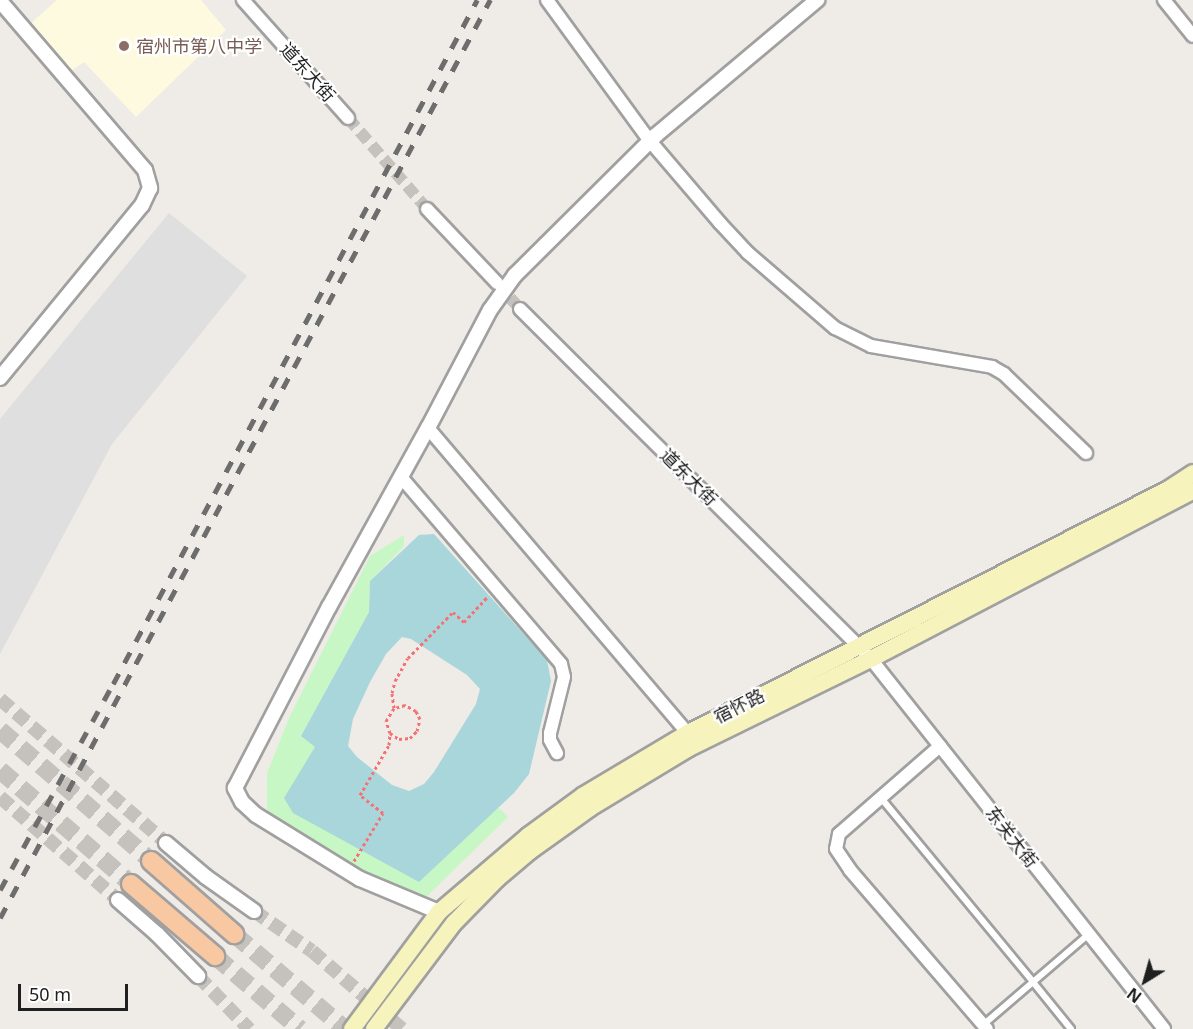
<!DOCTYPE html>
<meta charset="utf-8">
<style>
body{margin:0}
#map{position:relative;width:1193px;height:1029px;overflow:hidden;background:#efebe6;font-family:"Noto Sans","Noto Sans SC",sans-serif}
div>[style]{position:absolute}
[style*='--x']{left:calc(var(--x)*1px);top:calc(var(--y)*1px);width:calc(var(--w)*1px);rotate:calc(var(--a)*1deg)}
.education>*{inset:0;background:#fefae0}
.park>*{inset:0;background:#c7f7c5}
.parking>*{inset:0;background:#dfdfdf}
.water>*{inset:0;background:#a8d6db}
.minor-tunnel>*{height:12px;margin-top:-6px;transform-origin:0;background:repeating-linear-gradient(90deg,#c5c2be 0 12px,transparent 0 18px)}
.tertiary-tunnel>*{height:14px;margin-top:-7px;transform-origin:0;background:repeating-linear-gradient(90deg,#c5c2be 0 14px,transparent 0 21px)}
.primary-tunnel>*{height:18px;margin-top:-9px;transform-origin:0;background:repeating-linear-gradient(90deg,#c5c2be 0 18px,transparent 0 27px)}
.path>*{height:3px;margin-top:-1.5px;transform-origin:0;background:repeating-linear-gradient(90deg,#f47275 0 3px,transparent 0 6px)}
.roads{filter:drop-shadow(2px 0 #a0a0a0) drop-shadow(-2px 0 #a0a0a0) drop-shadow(0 2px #a0a0a0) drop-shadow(0 -2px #a0a0a0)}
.service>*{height:6px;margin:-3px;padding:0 3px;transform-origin:3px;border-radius:3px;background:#fff}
.minor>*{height:12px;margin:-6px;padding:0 6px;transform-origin:6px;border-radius:6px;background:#fff}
.tertiary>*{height:14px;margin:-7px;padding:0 7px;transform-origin:7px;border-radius:7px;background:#fff}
.secondary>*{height:16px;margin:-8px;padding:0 8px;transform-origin:8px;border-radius:8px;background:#f7f3bc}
.primary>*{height:18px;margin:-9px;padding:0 9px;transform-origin:9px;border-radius:9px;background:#f8c8a2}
.rail>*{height:4.5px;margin-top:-2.25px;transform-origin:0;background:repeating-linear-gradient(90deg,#6d6d6d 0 12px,transparent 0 24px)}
.dots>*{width:16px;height:16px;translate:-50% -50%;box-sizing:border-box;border:3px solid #fff;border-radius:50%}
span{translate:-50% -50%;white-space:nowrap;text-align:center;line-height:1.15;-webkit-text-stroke:4.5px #fff;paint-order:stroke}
.education-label{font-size:18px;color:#785e54}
.left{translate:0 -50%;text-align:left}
.street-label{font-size:18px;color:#1f1f1f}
.north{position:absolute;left:1115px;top:951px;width:60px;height:60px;-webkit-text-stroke:4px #fff;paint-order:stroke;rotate:217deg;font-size:16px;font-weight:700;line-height:24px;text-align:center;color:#1f1f1f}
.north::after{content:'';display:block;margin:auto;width:21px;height:27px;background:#1f1f1f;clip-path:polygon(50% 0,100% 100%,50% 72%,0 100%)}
.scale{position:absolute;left:18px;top:984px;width:110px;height:27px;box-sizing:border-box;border:3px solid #1f1f1f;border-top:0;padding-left:8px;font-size:18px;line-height:21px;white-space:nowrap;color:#1f1f1f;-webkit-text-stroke:4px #fff;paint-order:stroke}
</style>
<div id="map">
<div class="education">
<div style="clip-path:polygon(57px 0,201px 0,226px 30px,136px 117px,84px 62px,65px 75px,23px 30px)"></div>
</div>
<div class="park">
<div style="clip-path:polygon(404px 535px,404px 546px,370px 581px,369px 612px,301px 736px,471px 830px,498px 807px,508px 817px,424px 899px,385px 886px,267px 815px,267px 773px,289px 718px,370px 556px)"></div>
</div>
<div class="parking">
<div style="clip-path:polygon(169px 213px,247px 276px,112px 444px,0 654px,0 419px)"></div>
</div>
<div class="water">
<div style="clip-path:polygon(evenodd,434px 534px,547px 660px,551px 681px,529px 774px,514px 793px,419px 882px,293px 813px,284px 798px,315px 747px,301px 736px,369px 612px,370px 581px,419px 535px,434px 534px,402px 637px,411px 639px,467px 675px,480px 689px,476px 704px,434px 772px,424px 784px,409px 791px,392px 785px,357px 757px,348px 746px,353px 719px,370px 682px,386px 654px,402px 637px)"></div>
</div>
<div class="minor-tunnel">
<div style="--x:348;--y:118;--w:121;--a:49"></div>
<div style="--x:498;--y:285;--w:33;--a:47"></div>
</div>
<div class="tertiary-tunnel">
<div style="--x:0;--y:699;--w:220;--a:40.9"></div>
<div style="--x:0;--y:797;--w:157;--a:41.1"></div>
<div style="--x:254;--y:911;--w:70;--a:34.6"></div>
<div style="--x:312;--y:951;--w:119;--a:40.9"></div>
<div style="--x:198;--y:976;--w:74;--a:46.1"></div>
</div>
<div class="primary-tunnel">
<div style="--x:0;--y:730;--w:200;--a:40.9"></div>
<div style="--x:0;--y:770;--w:174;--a:41"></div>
<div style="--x:234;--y:934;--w:146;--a:40.6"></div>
<div style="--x:215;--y:956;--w:112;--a:40.7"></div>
</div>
<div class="path">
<div style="--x:390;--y:733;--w:11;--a:34"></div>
<div style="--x:399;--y:739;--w:11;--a:-5"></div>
<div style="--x:410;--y:738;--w:10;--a:-45"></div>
<div style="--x:417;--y:731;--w:12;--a:-76"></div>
<div style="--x:420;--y:719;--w:9;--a:-117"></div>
<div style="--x:416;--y:711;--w:13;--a:-151"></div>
<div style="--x:405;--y:705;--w:10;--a:163"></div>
<div style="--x:354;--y:861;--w:56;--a:-58.9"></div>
<div style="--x:383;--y:813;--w:29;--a:-142"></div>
<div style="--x:360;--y:795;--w:58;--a:-59.9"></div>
<div style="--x:389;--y:745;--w:12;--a:-85"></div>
<div style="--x:390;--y:733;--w:13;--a:-108"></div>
<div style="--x:386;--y:721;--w:15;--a:-58"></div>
<div style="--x:394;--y:708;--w:15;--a:-98"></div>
<div style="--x:392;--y:693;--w:12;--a:-76"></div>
<div style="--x:395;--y:681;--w:26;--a:-61"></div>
<div style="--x:408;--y:658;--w:64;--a:-45.6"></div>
<div style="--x:453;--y:612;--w:15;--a:42"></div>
<div style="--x:464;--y:622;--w:34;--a:-47"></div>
</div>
<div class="roads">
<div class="service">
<div style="--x:881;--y:798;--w:239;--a:50.4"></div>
<div style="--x:1033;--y:982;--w:66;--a:139.3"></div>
<div style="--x:1071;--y:1029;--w:60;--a:-129"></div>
<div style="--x:1033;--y:982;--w:74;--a:-40.6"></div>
</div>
<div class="minor">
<div style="--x:243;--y:0;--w:158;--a:48.3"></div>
<div style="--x:547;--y:0;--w:175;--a:53.9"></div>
<div style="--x:650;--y:141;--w:108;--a:49.5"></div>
<div style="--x:720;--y:223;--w:41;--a:47"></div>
<div style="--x:748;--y:253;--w:115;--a:40.8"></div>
<div style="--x:835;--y:328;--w:40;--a:26.6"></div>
<div style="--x:871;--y:346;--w:123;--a:9.8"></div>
<div style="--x:992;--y:367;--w:14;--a:30"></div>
<div style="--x:1004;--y:374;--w:114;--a:43.9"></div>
<div style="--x:1164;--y:0;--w:46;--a:51.1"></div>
<div style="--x:427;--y:209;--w:102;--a:46.6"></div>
<div style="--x:520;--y:309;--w:496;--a:44.9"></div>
<div style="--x:871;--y:659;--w:472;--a:51.6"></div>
<div style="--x:428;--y:428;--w:401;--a:49.6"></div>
<div style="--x:401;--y:477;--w:246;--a:49.4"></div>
<div style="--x:561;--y:664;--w:13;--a:77"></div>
<div style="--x:564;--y:677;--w:58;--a:104"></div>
<div style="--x:550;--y:733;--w:7;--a:90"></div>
<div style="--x:550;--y:740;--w:15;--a:62"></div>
<div style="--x:940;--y:746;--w:134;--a:138.9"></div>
<div style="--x:839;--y:834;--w:15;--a:101"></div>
<div style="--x:836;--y:849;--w:25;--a:56"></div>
<div style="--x:850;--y:870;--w:210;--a:49.3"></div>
</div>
<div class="tertiary">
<div style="--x:0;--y:1;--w:223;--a:49.4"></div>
<div style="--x:145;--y:170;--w:19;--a:74"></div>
<div style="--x:150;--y:188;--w:19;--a:115"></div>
<div style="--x:142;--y:205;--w:224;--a:129.4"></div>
<div style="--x:166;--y:843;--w:52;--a:40.4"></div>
<div style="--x:206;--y:877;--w:59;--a:35.3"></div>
<div style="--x:118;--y:900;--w:52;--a:41.1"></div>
<div style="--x:157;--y:934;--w:59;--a:45.7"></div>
<div style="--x:439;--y:912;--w:86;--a:-157.3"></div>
<div style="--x:360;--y:879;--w:122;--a:-148.4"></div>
<div style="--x:256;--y:815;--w:19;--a:-137"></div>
<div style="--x:242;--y:802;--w:16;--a:-117"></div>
<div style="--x:235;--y:788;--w:204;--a:-62.6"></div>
<div style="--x:329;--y:607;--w:205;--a:-61.1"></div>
<div style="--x:428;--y:428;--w:133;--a:-62.3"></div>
<div style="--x:490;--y:310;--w:43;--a:-54.5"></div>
<div style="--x:515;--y:275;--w:197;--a:-44.8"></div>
<div style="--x:655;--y:136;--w:212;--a:-40"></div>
</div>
<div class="secondary">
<div style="--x:352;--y:1029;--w:146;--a:-53.4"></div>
<div style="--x:439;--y:912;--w:117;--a:-40.5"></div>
<div style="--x:528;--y:836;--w:69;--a:-36.2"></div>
<div style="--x:584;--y:795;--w:121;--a:-30.8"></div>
<div style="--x:688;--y:733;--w:537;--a:-26.9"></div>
<div style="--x:1167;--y:490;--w:31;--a:-33"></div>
<div style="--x:374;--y:1029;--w:133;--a:-53"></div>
<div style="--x:454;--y:923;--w:62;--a:-45.7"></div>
<div style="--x:497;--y:879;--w:43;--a:-40.3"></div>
<div style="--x:530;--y:851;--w:74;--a:-35.6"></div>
<div style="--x:590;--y:808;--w:116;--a:-31.2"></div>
<div style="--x:689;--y:748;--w:203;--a:-26.1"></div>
<div style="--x:871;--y:659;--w:363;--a:-27.6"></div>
</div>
<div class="primary">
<div style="--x:151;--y:861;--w:111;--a:41.3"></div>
<div style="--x:131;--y:884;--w:111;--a:40.6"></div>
</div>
</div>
<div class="rail">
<div style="--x:0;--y:890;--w:235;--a:-61.3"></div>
<div style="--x:113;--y:684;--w:775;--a:-61.98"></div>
<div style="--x:0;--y:918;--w:1041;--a:-61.91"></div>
</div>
<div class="dots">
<div style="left:124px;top:46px;background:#8d6e63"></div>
</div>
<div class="education-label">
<span class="left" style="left:136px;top:46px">宿州市第八中学</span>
</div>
<div class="street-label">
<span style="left:308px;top:72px;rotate:48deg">道东大街</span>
<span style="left:689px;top:477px;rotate:45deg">道东大街</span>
<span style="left:739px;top:706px;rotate:-27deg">宿怀路</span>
<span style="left:1012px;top:837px;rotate:52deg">东关大街</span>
</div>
<div class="north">N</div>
<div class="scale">50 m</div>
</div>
